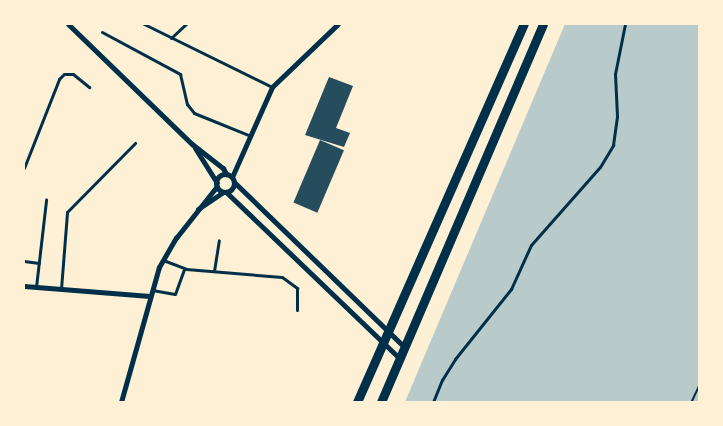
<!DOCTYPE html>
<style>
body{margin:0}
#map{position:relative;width:723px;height:426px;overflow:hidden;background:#fdf0d5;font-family:"Zilla Slab",serif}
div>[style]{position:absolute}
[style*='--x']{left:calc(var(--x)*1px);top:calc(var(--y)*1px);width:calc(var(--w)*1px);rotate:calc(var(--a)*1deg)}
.green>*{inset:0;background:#b9caca}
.building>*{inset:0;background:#264d5e;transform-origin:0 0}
.path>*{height:2px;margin:-1px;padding:0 1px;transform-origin:1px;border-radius:1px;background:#003049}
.service>*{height:3px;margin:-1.5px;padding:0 1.5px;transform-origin:1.5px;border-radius:1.5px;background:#003049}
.minor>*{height:5px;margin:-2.5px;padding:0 2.5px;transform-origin:2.5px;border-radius:2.5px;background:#003049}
.minor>.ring{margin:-2.5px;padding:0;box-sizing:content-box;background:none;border:5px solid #003049;border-radius:50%}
.secondary>*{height:9px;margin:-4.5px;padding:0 4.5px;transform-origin:4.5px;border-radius:4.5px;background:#003049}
span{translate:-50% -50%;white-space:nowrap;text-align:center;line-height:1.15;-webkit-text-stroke:5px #fdf0d5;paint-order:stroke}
.frame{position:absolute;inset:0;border:25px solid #fdf0d5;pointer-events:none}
</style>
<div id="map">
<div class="green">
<div style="clip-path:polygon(565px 24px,699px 24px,699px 402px,405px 402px)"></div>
</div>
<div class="building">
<div style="clip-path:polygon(329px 77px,353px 86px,336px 128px,350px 133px,344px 147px,305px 135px)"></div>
<div style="left:320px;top:140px;width:26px;height:68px;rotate:23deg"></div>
</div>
<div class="path">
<div style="--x:692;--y:401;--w:17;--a:-65"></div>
<div style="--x:689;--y:402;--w:3;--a:0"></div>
</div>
<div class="service">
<div style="--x:144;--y:24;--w:143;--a:26.2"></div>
<div style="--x:102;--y:32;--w:89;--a:28.3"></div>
<div style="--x:180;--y:74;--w:31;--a:77"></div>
<div style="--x:187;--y:104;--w:11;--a:52"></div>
<div style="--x:194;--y:113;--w:61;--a:22"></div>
<div style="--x:171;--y:38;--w:21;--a:-43"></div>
<div style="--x:24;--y:168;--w:96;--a:-68.5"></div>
<div style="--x:59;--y:79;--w:7;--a:-45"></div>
<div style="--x:64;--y:74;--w:9;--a:0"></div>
<div style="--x:73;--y:74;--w:21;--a:39"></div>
<div style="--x:163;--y:260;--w:25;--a:21"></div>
<div style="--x:186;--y:269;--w:96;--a:4.8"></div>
<div style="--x:282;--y:277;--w:19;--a:36"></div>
<div style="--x:297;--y:288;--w:22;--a:90"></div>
<div style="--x:24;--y:261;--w:15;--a:8"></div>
<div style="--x:214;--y:271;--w:31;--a:-81"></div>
<div style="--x:36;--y:287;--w:88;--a:-83.4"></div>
<div style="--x:61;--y:289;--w:77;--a:-85.5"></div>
<div style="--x:67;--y:212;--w:97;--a:-45.4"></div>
<div style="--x:152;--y:290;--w:23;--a:10"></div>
<div style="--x:175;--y:294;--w:27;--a:-70"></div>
<div style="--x:433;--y:402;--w:24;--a:-68"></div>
<div style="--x:442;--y:380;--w:25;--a:-58"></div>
<div style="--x:455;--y:359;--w:90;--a:-51.3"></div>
<div style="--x:511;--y:289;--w:48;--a:-65.6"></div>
<div style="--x:531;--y:245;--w:104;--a:-48.5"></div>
<div style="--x:600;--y:167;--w:26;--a:-59"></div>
<div style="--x:613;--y:145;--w:29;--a:-82"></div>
<div style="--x:617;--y:116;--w:42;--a:-92.7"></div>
<div style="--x:615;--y:74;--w:51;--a:-78.7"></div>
</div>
<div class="minor">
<div style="--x:68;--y:24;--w:173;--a:44.1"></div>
<div style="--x:192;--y:144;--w:39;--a:38"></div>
<div style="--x:223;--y:168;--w:7;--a:63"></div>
<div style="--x:195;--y:148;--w:41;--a:57.8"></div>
<div class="ring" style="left:216px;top:174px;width:13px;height:13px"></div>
<div style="--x:232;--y:177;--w:98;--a:-66"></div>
<div style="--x:272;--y:87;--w:91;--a:-43.7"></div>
<div style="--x:234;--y:182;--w:238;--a:44.1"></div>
<div style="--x:226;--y:192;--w:241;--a:43.8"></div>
<div style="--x:198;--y:209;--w:30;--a:-34"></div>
<div style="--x:24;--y:286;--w:126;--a:4.5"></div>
<div style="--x:121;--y:402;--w:140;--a:-74.3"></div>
<div style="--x:159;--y:267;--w:34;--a:-60"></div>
<div style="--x:176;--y:238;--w:66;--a:-51.7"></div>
</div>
<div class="secondary">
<div style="--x:357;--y:402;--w:413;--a:-66.2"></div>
<div style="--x:381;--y:402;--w:411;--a:-66.8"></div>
</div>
<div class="frame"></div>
</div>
